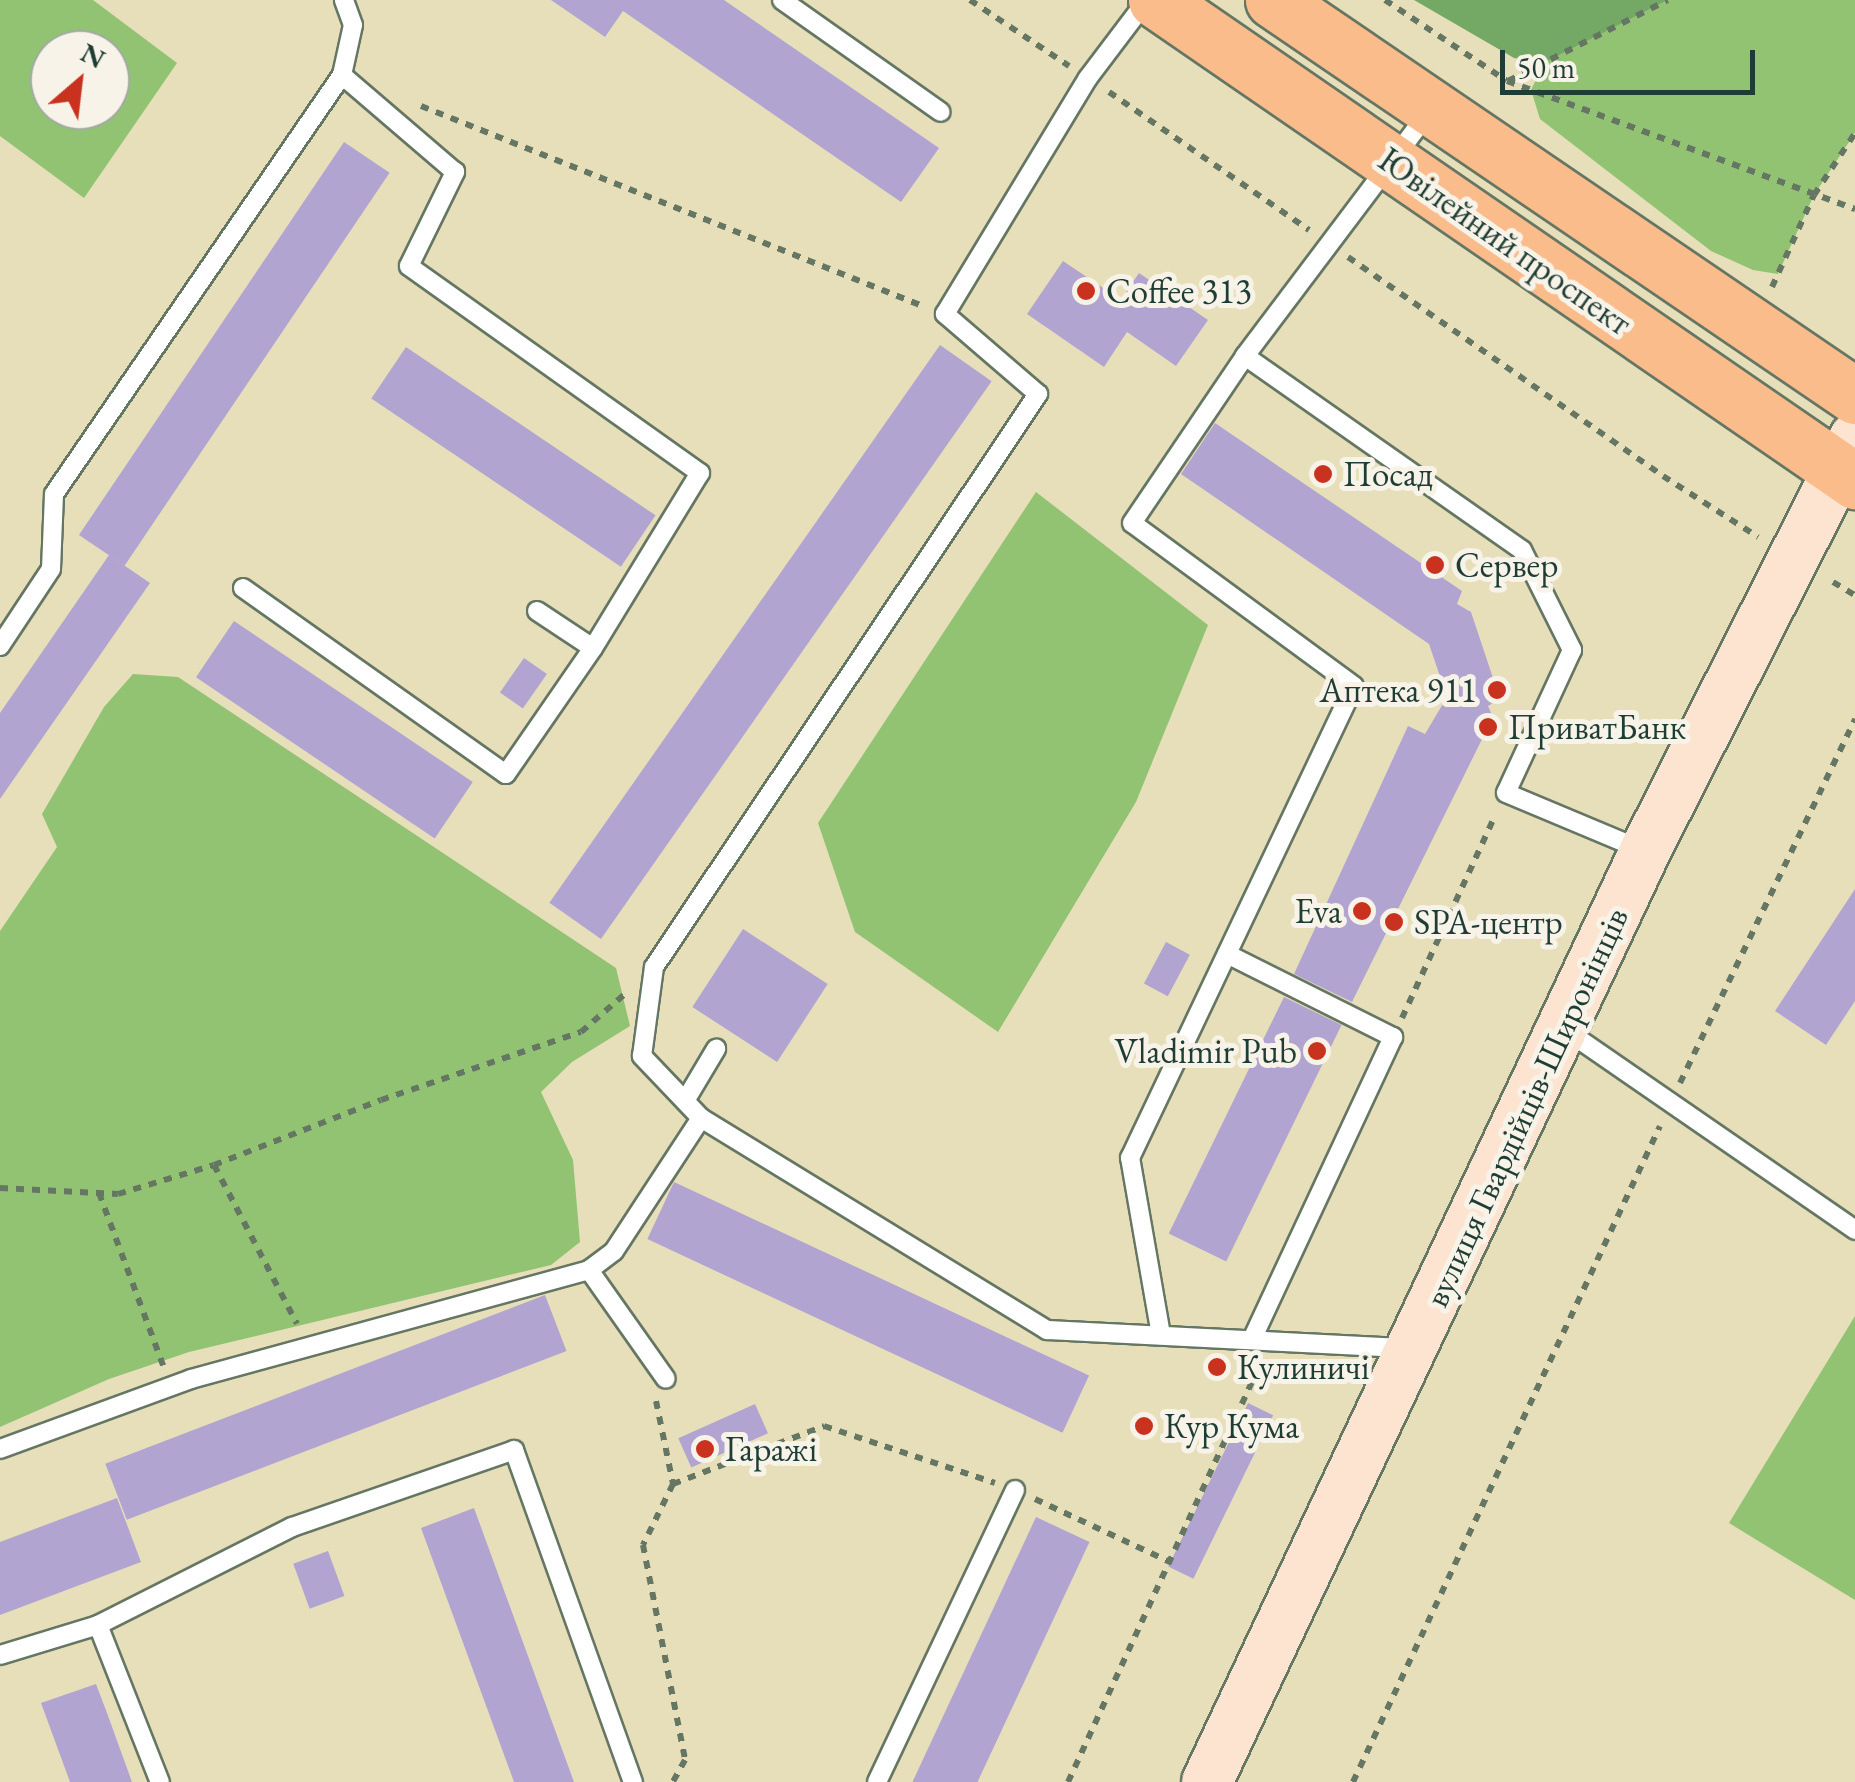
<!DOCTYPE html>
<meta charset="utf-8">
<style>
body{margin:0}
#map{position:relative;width:1855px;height:1782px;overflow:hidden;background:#e7dfba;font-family:"EB Garamond",serif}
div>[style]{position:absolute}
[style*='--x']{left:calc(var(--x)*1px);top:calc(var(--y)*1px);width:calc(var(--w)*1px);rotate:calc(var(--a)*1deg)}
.green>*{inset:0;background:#91c373}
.forest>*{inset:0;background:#74a965}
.building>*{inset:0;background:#b2a4d1;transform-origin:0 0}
.path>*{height:6px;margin-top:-3px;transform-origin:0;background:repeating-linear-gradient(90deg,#657663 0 8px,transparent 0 16px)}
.roads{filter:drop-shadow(2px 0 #657663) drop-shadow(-2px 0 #657663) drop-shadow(0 2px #657663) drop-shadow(0 -2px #657663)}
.lane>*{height:18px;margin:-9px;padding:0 9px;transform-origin:9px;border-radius:9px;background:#fff}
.secondary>*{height:50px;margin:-25px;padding:0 25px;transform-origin:25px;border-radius:25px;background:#fde4d1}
.primary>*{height:55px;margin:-27.5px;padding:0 27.5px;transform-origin:27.5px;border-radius:27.5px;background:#fabc8b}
.dots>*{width:28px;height:28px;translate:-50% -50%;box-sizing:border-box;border:5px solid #f7f3e8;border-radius:50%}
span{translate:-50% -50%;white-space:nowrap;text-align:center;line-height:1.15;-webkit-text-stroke:10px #f7f3e8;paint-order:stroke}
.street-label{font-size:35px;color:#1f3d34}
.poi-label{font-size:35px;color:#1f3d34}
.left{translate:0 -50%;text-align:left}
.right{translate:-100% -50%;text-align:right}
.north{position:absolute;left:30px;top:30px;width:100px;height:100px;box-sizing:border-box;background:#f7f3e8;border:2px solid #a1aaa0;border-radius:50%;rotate:28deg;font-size:28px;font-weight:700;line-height:40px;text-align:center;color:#1f3d34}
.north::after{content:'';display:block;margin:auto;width:35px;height:45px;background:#c8321e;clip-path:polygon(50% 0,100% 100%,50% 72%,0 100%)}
.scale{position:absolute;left:1500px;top:50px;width:255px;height:45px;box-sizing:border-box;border:5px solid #1f3d34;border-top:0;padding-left:12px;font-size:30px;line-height:35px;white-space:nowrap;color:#1f3d34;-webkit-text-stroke:8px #f7f3e8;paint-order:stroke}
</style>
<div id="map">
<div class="green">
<div style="clip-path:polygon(evenodd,0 0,93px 0,177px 63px,84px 198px,0 136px,0 0,50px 50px,110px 50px,110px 110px,50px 110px,50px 50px)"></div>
<div style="clip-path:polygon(1668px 0,1855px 0,1855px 133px,1814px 195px,1778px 274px,1753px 270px,1711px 251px,1540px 119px,1531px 90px,1544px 63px)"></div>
<div style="clip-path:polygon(1036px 492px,1208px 625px,1136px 802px,998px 1032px,855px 932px,818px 823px)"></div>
<div style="clip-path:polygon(133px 674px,178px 677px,616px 968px,630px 1026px,572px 1062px,541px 1092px,573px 1160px,580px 1242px,551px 1265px,189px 1352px,109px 1379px,0 1427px,0 931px,57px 847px,42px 814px,104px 707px)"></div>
<div style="clip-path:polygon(1855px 1316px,1855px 1600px,1729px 1523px)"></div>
</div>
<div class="forest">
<div style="clip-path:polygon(1414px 0,1668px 0,1544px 63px,1514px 58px)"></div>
</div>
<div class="building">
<div style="clip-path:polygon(551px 0,724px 0,939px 148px,901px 202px,623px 11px,605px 37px)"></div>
<div style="left:344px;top:142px;width:55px;height:474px;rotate:34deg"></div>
<div style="clip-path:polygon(1063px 261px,1121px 300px,1139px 273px,1208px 320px,1176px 366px,1127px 332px,1104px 367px,1027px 314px)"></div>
<div style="left:940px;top:345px;width:63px;height:681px;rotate:35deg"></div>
<div style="left:406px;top:347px;width:301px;height:62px;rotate:34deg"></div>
<div style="clip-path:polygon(1215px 423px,1462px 591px,1457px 604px,1471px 612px,1500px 699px,1488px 706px,1493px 717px,1352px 1002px,1294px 974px,1408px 726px,1425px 734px,1447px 697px,1429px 644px,1181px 474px)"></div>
<div style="clip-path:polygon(109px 555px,150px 583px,0 799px,0 713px)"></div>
<div style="left:234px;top:621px;width:288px;height:68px;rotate:34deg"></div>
<div style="left:524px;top:658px;width:28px;height:42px;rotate:35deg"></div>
<div style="clip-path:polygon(1855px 889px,1855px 1001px,1826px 1045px,1775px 1011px)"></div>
<div style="left:743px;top:929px;width:101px;height:93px;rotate:33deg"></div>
<div style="left:1166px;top:942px;width:27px;height:47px;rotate:28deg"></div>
<div style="left:1284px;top:997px;width:64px;height:263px;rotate:26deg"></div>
<div style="left:674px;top:1182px;width:458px;height:63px;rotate:25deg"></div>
<div style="left:545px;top:1295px;width:60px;height:471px;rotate:69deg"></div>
<div style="left:1248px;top:1403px;width:28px;height:182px;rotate:26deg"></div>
<div style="left:755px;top:1404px;width:32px;height:84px;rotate:66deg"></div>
<div style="clip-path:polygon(117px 1498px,141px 1562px,0 1615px,0 1542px)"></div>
<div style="clip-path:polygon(474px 1508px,509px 1604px,574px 1782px,514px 1782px,421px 1528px)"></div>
<div style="left:1036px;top:1517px;width:59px;height:292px;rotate:25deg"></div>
<div style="left:328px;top:1551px;width:48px;height:37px;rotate:70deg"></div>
<div style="clip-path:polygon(96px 1684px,107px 1713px,132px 1782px,70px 1782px,41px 1703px)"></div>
</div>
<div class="path">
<div style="--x:970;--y:0;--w:119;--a:33.7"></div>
<div style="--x:1385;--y:0;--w:146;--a:33.6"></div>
<div style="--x:1507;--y:81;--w:371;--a:20.2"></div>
<div style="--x:1508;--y:81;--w:179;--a:-26.9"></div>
<div style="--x:1109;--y:92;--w:243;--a:34.6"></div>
<div style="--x:421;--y:106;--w:543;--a:21.74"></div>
<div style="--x:1348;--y:257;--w:384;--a:34.8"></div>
<div style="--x:1663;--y:476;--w:113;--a:32.7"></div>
<div style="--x:1772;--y:287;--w:101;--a:-65.5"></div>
<div style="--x:1814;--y:195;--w:74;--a:-56.5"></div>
<div style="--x:1833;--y:582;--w:26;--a:31"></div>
<div style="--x:1402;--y:1018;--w:222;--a:-65.3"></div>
<div style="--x:1680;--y:1083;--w:404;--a:-64.3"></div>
<div style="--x:214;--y:1165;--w:179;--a:62.4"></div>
<div style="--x:0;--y:1188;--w:118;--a:2.9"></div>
<div style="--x:118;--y:1194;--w:100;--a:-16.8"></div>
<div style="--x:214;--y:1165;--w:179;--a:-21.3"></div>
<div style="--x:381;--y:1100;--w:211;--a:-18.8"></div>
<div style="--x:581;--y:1032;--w:60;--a:-40.9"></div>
<div style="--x:99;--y:1193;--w:184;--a:69.6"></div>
<div style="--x:656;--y:1401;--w:85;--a:78.4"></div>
<div style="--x:673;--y:1484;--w:162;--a:-21"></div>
<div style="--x:824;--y:1426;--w:180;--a:18.4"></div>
<div style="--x:673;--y:1484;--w:68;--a:116.2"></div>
<div style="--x:643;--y:1545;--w:219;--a:78.9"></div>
<div style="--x:685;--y:1760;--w:25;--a:119"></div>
<div style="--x:1035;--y:1499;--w:149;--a:25"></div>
<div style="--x:1068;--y:1782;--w:460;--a:-65.3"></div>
<div style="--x:1353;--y:1782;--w:724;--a:-64.92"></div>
</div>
<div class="roads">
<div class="lane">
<div style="--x:782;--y:0;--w:194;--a:35.2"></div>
<div style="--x:1428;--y:113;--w:304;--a:127"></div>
<div style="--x:1245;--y:356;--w:338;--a:35"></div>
<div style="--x:1522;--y:550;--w:112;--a:63.4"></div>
<div style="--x:1572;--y:650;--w:157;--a:114.8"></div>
<div style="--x:1506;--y:793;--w:147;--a:22.7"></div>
<div style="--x:243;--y:588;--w:322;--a:35.3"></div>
<div style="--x:506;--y:774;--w:153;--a:-55.4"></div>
<div style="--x:593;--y:648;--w:205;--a:-58.6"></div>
<div style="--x:700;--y:473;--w:357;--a:-144.6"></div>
<div style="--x:409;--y:266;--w:105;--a:-63.9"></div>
<div style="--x:455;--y:172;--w:149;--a:-139.4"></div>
<div style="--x:342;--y:75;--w:51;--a:-77.6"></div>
<div style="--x:353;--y:25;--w:27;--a:-110"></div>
<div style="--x:537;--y:611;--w:67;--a:33.5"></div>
<div style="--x:0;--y:646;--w:92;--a:-56.5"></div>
<div style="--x:51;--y:569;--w:75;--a:-87.7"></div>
<div style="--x:54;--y:494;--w:508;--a:-55.5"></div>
<div style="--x:1227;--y:954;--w:186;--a:26.6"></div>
<div style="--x:1393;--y:1037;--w:334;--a:115"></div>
<div style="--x:1564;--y:1029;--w:354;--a:34.6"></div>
<div style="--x:685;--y:1101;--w:61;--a:-59.2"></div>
<div style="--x:701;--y:1118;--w:86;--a:-133.6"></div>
<div style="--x:642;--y:1056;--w:90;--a:-82.3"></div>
<div style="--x:654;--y:967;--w:690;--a:-56.17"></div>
<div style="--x:1038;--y:394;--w:123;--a:-139.3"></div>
<div style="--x:945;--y:314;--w:276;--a:-58.8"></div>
<div style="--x:1088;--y:78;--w:98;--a:-52.9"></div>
<div style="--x:589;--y:1270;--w:133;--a:54.8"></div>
<div style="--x:1161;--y:1335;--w:180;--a:-99.9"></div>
<div style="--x:1130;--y:1158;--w:522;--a:-64.61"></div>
<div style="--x:1354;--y:686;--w:275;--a:-143.7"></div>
<div style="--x:1132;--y:523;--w:202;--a:-55.9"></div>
<div style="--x:0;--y:1449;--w:203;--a:-20.1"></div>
<div style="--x:191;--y:1379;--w:413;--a:-15.3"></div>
<div style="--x:589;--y:1270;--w:31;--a:-37"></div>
<div style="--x:614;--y:1251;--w:159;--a:-56.8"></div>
<div style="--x:701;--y:1118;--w:406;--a:31.5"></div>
<div style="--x:1047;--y:1330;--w:361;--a:2.9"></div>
<div style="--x:98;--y:1625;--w:169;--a:68.5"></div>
<div style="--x:0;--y:1655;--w:102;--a:-17"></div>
<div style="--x:98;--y:1625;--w:217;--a:-26.8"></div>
<div style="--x:292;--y:1527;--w:235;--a:-19.1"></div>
<div style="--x:514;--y:1450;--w:353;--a:70.3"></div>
<div style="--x:877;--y:1782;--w:323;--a:-64.7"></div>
</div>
<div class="secondary">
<div style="--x:1207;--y:1782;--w:1029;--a:-64.8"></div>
<div style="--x:1645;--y:851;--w:464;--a:-63.1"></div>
</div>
<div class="primary">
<div style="--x:1156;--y:0;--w:849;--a:34.53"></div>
<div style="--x:1273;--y:0;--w:704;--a:34.23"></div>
</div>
</div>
<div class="dots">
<div style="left:1086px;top:291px;background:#c8321e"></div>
<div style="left:1323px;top:474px;background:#c8321e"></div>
<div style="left:1435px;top:565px;background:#c8321e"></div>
<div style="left:1497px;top:690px;background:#c8321e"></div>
<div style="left:1488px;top:727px;background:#c8321e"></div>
<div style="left:1362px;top:911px;background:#c8321e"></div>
<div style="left:1394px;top:922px;background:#c8321e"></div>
<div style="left:1317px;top:1051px;background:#c8321e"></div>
<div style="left:1217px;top:1367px;background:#c8321e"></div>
<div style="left:1144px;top:1426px;background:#c8321e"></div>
<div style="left:705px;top:1449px;background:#c8321e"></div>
</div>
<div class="street-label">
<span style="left:1505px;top:241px;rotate:35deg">Ювілейний проспект</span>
<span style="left:1526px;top:1107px;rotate:-65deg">вулиця Гвардійців-Широнінців</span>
</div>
<div class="poi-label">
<span class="left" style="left:1106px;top:291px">Coffee 313</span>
<span class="left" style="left:1343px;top:474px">Посад</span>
<span class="left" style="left:1455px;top:565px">Сервер</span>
<span class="right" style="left:1477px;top:690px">Аптека 911</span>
<span class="left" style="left:1508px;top:727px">ПриватБанк</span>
<span class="right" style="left:1342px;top:911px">Eva</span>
<span class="left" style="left:1414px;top:922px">SPA-центр</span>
<span class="right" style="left:1297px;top:1051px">Vladimir Pub</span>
<span class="left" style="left:1237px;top:1367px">Кулиничі</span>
<span class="left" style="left:1164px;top:1426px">Кур Кума</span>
<span class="left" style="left:725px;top:1449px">Гаражі</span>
</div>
<div class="north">N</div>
<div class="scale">50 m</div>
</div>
